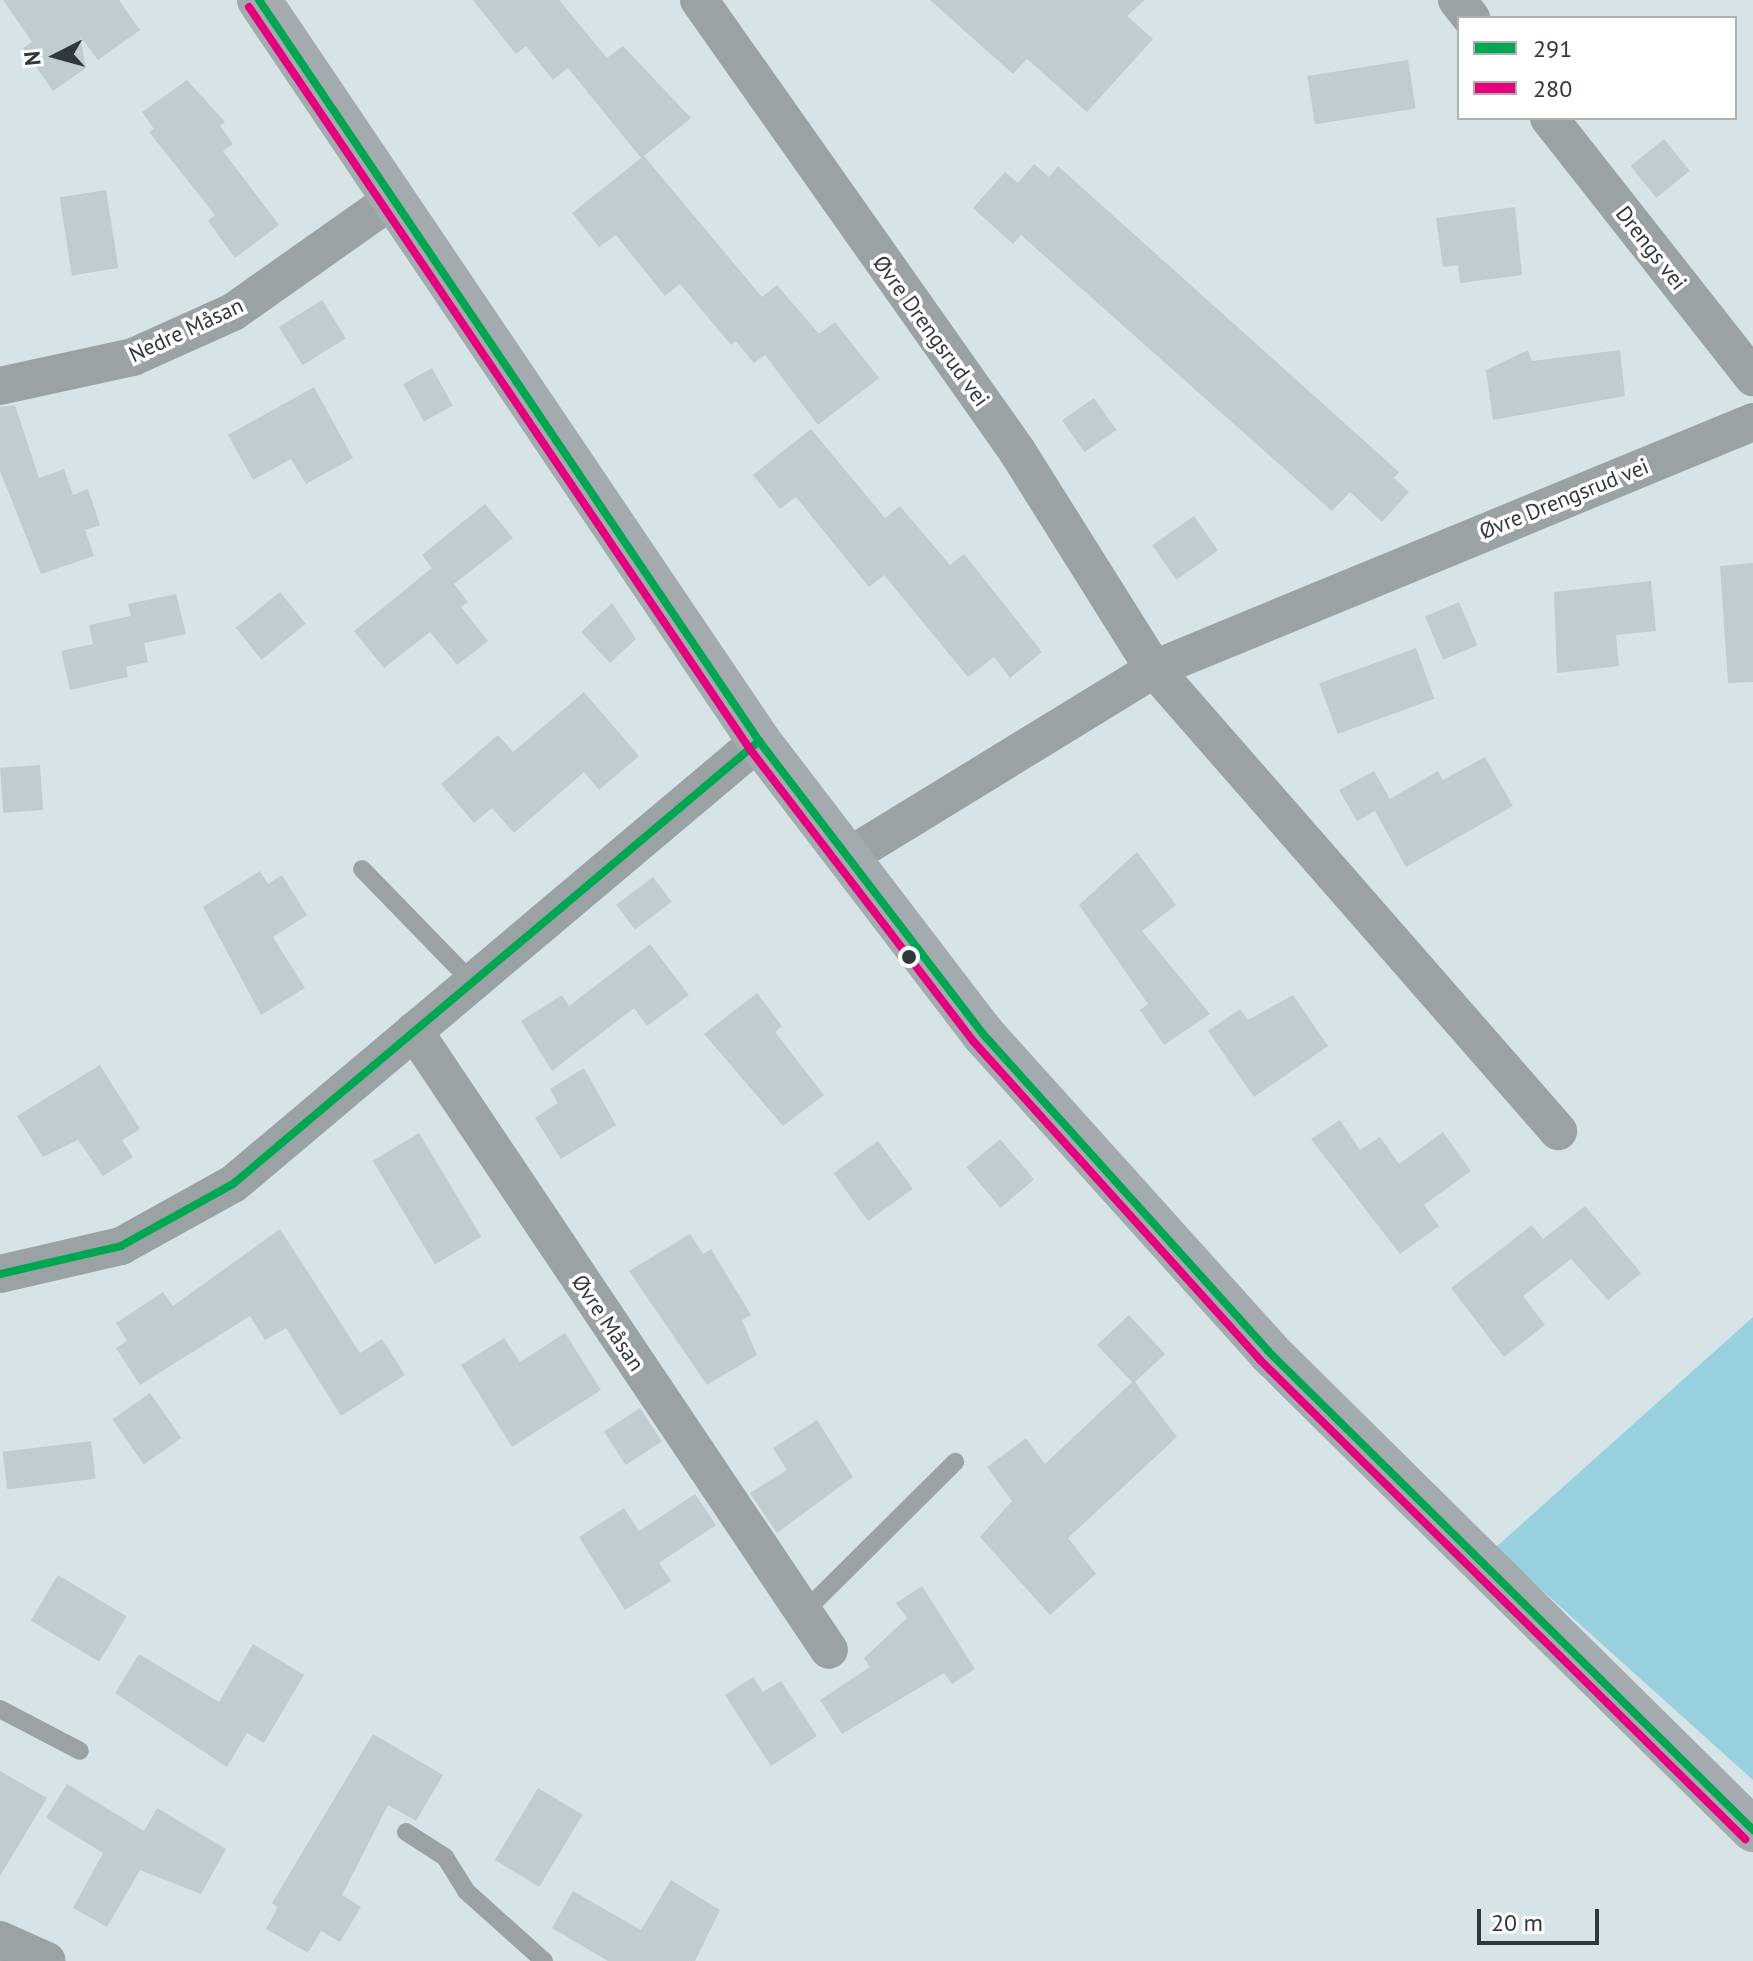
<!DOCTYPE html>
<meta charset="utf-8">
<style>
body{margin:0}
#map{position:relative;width:1753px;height:1961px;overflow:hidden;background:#d6e4e8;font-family:"PT Sans",sans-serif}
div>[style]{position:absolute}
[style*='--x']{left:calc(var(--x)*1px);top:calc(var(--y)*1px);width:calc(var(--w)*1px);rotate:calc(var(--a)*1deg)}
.green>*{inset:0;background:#99d0df}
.building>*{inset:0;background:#c1ccd0;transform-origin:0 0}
.service>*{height:18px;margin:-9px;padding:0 9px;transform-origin:9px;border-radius:9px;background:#9ba2a3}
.minor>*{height:38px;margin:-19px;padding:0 19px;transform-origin:19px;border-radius:19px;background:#9ba2a3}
.secondary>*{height:44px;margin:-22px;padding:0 22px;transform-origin:22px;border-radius:22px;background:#a3abae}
.bus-1>*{height:8px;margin:-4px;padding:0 4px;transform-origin:4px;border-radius:4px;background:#00a651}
.bus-2>*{height:8px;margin:-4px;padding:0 4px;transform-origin:4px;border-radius:4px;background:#e5007d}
.dots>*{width:22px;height:22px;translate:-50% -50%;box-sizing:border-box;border:4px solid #fff;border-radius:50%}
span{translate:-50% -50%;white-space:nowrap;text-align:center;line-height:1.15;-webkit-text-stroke:7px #fff;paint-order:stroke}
.street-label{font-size:22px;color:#2f393c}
.legend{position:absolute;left:1457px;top:16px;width:280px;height:104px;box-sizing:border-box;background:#fff;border:2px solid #acb0b1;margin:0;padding:10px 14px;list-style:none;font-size:24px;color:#2f393c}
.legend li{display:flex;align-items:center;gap:16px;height:40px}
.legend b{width:40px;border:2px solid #acb0b1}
.north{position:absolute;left:16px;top:16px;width:80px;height:80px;-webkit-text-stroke:6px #fff;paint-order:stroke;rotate:264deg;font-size:22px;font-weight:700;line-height:32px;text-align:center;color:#2f393c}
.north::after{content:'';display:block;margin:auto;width:28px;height:36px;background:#2f393c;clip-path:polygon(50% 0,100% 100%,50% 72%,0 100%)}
.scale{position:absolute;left:1477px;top:1909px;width:122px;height:36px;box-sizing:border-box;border:4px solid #2f393c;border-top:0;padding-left:10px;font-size:24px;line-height:28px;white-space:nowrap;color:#2f393c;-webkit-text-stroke:6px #fff;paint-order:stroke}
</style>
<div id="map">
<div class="green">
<div style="clip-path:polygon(1753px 1317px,1753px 1780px,1495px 1548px)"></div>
</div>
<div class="building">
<div style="clip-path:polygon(3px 0,119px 0,140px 30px,98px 60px,80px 36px,86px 68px,53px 91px,23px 48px,32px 42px)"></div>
<div style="clip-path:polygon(473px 0,559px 0,607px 58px,623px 46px,691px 118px,644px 156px,762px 297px,777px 285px,819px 334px,835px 322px,879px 378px,818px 425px,765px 355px,754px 363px,736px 341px,731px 345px,680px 284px,665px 296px,616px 235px,599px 247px,572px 213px,641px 158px,568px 68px,553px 80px,526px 46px,516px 54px)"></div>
<div style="clip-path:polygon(930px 0,1145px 0,1127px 16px,1153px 39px,1087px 112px,1027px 59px,1013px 74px)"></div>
<div style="left:1408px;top:60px;width:49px;height:102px;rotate:81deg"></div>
<div style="clip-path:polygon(187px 80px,225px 122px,220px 126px,233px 144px,223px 151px,279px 225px,235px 258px,208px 221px,215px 215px,149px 132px,154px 129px,142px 112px)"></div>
<div style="left:1664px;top:139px;width:41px;height:43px;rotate:51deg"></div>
<div style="clip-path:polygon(1034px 164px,1049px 177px,1058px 166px,1399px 472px,1394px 478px,1409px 492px,1382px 522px,1350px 492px,1332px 511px,1021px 235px,1013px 244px,973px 208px,1005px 172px,1018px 183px)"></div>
<div style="left:106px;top:190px;width:79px;height:47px;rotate:81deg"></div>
<div style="clip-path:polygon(1515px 207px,1522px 275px,1460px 283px,1458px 265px,1443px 267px,1436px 218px)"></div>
<div style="left:322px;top:300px;width:45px;height:51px;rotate:58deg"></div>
<div style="clip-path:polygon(1528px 350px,1532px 361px,1620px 350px,1625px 396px,1493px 420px,1486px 370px)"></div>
<div style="left:432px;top:368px;width:43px;height:33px;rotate:61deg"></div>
<div style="clip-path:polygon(314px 387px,353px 458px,306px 484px,291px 459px,253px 480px,228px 435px)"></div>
<div style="left:1094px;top:398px;width:39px;height:39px;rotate:55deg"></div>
<div style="clip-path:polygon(15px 405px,39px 478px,64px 469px,73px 495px,88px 489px,100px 525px,85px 530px,94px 556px,41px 574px,0 471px,0 407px)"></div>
<div style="clip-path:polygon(811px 429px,885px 518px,900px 506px,950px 565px,964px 554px,1042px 652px,1010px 678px,994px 657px,968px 677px,884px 575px,869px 587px,796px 497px,780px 509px,753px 475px)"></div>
<div style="clip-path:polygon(485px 504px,513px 538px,454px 584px,468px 602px,461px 607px,488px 641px,457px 665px,430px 632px,384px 668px,354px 631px,432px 568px,422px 555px)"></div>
<div style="left:1194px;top:516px;width:42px;height:51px;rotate:55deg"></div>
<div style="clip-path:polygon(1753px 563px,1753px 682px,1728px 683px,1720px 566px)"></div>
<div style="clip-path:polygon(1651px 581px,1656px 631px,1616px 635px,1619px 666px,1557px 673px,1554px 592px)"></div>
<div style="left:280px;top:592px;width:41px;height:57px;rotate:51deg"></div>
<div style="clip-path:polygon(176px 594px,186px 634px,144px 643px,148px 662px,126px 667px,128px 677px,70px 690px,61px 651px,93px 644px,89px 625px,131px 616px,128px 604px)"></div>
<div style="left:1459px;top:602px;width:47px;height:37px;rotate:67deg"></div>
<div style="clip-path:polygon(612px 603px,636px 639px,610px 663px,581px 632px)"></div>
<div style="left:1416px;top:648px;width:54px;height:103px;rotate:70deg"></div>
<div style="clip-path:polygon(584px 692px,639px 756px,599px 790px,584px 772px,514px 833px,492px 808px,474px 823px,441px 784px,498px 735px,513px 752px)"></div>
<div style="clip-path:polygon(1485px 757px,1513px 806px,1406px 867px,1375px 811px,1357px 821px,1339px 790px,1374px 771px,1390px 799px,1438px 771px,1443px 780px)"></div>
<div style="left:40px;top:765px;width:45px;height:40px;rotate:86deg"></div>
<div style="clip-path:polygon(1137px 852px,1176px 905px,1142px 931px,1210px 1014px,1164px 1045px,1140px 1010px,1148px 1004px,1079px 905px)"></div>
<div style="clip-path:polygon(260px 871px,268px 884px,282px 875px,307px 915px,273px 937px,305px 988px,261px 1015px,203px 907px)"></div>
<div style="left:653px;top:877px;width:31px;height:46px;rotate:53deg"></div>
<div style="clip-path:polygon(650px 944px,689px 995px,647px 1026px,634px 1008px,552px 1071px,521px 1021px,562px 995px,569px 1006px)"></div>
<div style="clip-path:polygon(757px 993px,782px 1026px,775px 1032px,824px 1095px,783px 1126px,704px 1034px)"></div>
<div style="clip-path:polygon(1293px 995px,1328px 1046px,1254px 1097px,1208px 1031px,1240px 1009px,1248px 1020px)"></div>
<div style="clip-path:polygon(100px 1065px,140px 1129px,122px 1140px,133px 1157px,103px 1176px,78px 1140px,43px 1157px,17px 1116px)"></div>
<div style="clip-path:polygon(584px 1068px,616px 1125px,561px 1159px,535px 1118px,558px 1103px,550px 1089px)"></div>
<div style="clip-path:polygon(1340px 1120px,1360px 1150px,1380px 1137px,1399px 1164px,1443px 1132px,1471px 1171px,1424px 1205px,1439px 1226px,1400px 1254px,1311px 1139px)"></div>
<div style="left:419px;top:1133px;width:121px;height:54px;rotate:59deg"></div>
<div style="left:1000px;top:1139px;width:53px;height:44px;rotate:50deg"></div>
<div style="left:878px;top:1141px;width:59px;height:55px;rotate:54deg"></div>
<div style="clip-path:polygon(1585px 1206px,1641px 1273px,1608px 1300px,1571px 1259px,1523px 1296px,1545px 1325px,1504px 1357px,1451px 1288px,1532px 1225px,1543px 1239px)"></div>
<div style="clip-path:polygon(280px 1229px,360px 1353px,382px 1339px,405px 1375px,341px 1416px,286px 1328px,265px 1340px,250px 1316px,140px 1385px,116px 1348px,127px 1341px,116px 1323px,163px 1292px,173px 1306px)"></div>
<div style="clip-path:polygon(690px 1234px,703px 1254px,711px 1249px,751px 1315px,742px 1320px,757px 1355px,707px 1385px,629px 1271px)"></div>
<div style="clip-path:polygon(1129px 1315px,1165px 1354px,1135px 1382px,1177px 1437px,1068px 1538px,1096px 1574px,1050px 1615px,980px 1537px,1012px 1501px,987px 1467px,1026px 1438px,1045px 1464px,1132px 1382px,1097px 1345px)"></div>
<div style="clip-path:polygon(565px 1333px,601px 1390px,512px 1447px,461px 1365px,504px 1338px,520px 1362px)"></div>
<div style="left:150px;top:1393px;width:55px;height:46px;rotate:55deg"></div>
<div style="left:640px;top:1408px;width:40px;height:43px;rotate:57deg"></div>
<div style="clip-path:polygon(817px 1420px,853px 1477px,777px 1533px,750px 1493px,787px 1470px,773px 1448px)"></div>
<div style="left:91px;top:1441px;width:38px;height:89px;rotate:83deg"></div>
<div style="clip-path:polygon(695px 1494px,716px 1525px,659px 1563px,671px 1581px,625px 1610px,579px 1537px,624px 1508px,639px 1531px)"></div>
<div style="left:58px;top:1575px;width:80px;height:53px;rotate:31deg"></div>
<div style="clip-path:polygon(922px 1586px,975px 1669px,952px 1684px,944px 1673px,842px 1734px,820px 1700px,870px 1667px,864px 1658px,907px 1618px,896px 1603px)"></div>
<div style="clip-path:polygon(253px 1644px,304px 1675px,264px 1743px,247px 1733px,227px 1767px,115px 1693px,139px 1654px,219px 1702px)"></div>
<div style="clip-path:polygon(753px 1677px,763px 1692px,781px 1681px,817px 1736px,771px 1766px,725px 1695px)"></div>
<div style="clip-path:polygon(373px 1734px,443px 1775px,416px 1821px,388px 1805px,342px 1895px,361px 1907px,340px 1942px,321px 1931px,308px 1953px,266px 1929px,278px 1907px,272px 1903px)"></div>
<div style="clip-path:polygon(0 1771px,47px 1798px,0 1876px)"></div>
<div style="clip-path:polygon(67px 1784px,144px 1831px,157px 1808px,226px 1849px,201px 1894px,140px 1870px,107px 1927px,73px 1908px,103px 1853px,46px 1818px)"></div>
<div style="left:538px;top:1788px;width:52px;height:84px;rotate:31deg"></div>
<div style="clip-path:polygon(671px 1880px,720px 1910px,695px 1961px,608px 1961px,552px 1928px,573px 1891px,641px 1930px)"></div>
</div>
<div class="service">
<div style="--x:362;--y:869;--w:158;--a:45.8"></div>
<div style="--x:802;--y:1614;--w:216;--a:-44.8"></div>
<div style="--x:0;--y:1709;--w:90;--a:27.7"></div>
<div style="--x:406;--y:1832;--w:46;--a:32.7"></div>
<div style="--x:445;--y:1857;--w:40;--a:58"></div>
<div style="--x:466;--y:1891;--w:105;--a:41.9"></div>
</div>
<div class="minor">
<div style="--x:699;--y:0;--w:552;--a:54.81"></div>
<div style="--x:1017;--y:451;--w:257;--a:57.9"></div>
<div style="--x:1154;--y:669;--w:614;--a:48.83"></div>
<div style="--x:1457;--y:0;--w:23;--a:52"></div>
<div style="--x:1549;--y:118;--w:330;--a:51.8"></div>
<div style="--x:0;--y:386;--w:136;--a:-12.3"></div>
<div style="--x:133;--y:357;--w:110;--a:-24.2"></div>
<div style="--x:233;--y:312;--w:194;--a:-35.2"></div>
<div style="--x:846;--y:858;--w:361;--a:-31.5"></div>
<div style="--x:1154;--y:669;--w:648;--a:-22.41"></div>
<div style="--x:414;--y:1031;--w:745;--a:56.16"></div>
<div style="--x:0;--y:1274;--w:124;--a:-13"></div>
<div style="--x:121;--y:1246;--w:128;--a:-29"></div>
<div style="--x:233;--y:1184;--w:688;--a:-40.1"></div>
<div style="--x:0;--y:1940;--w:51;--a:24.1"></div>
</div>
<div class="secondary">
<div style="--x:259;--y:0;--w:894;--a:55.99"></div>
<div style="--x:759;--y:741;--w:369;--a:52.6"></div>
<div style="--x:983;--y:1034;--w:426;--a:48"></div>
<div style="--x:1268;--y:1351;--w:682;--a:44.64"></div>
</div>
<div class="bus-1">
<div style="--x:259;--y:0;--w:894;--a:55.99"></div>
<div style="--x:759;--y:741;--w:369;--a:52.6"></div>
<div style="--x:983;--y:1034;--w:426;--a:48"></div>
<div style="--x:1268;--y:1351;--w:682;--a:44.64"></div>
<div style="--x:0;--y:1274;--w:124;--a:-13"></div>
<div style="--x:121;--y:1246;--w:128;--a:-29"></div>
<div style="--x:233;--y:1184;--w:688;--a:-40.1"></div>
</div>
<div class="bus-2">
<div style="--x:249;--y:7;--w:894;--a:55.99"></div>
<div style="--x:749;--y:748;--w:369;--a:52.6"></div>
<div style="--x:973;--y:1041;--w:429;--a:48"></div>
<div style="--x:1260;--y:1360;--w:682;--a:44.64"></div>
</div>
<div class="dots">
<div style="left:909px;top:957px;background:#2f393c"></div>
</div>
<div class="street-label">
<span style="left:1651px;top:248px;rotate:52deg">Drengs vei</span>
<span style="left:186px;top:330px;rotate:-25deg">Nedre Måsan</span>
<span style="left:931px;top:331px;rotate:54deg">Øvre Drengsrud vei</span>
<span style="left:1564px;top:499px;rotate:-22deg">Øvre Drengsrud vei</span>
<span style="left:608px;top:1323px;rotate:56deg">Øvre Måsan</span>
</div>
<ul class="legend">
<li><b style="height:10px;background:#00a651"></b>291</li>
<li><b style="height:10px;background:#e5007d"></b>280</li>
</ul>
<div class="north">N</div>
<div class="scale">20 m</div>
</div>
